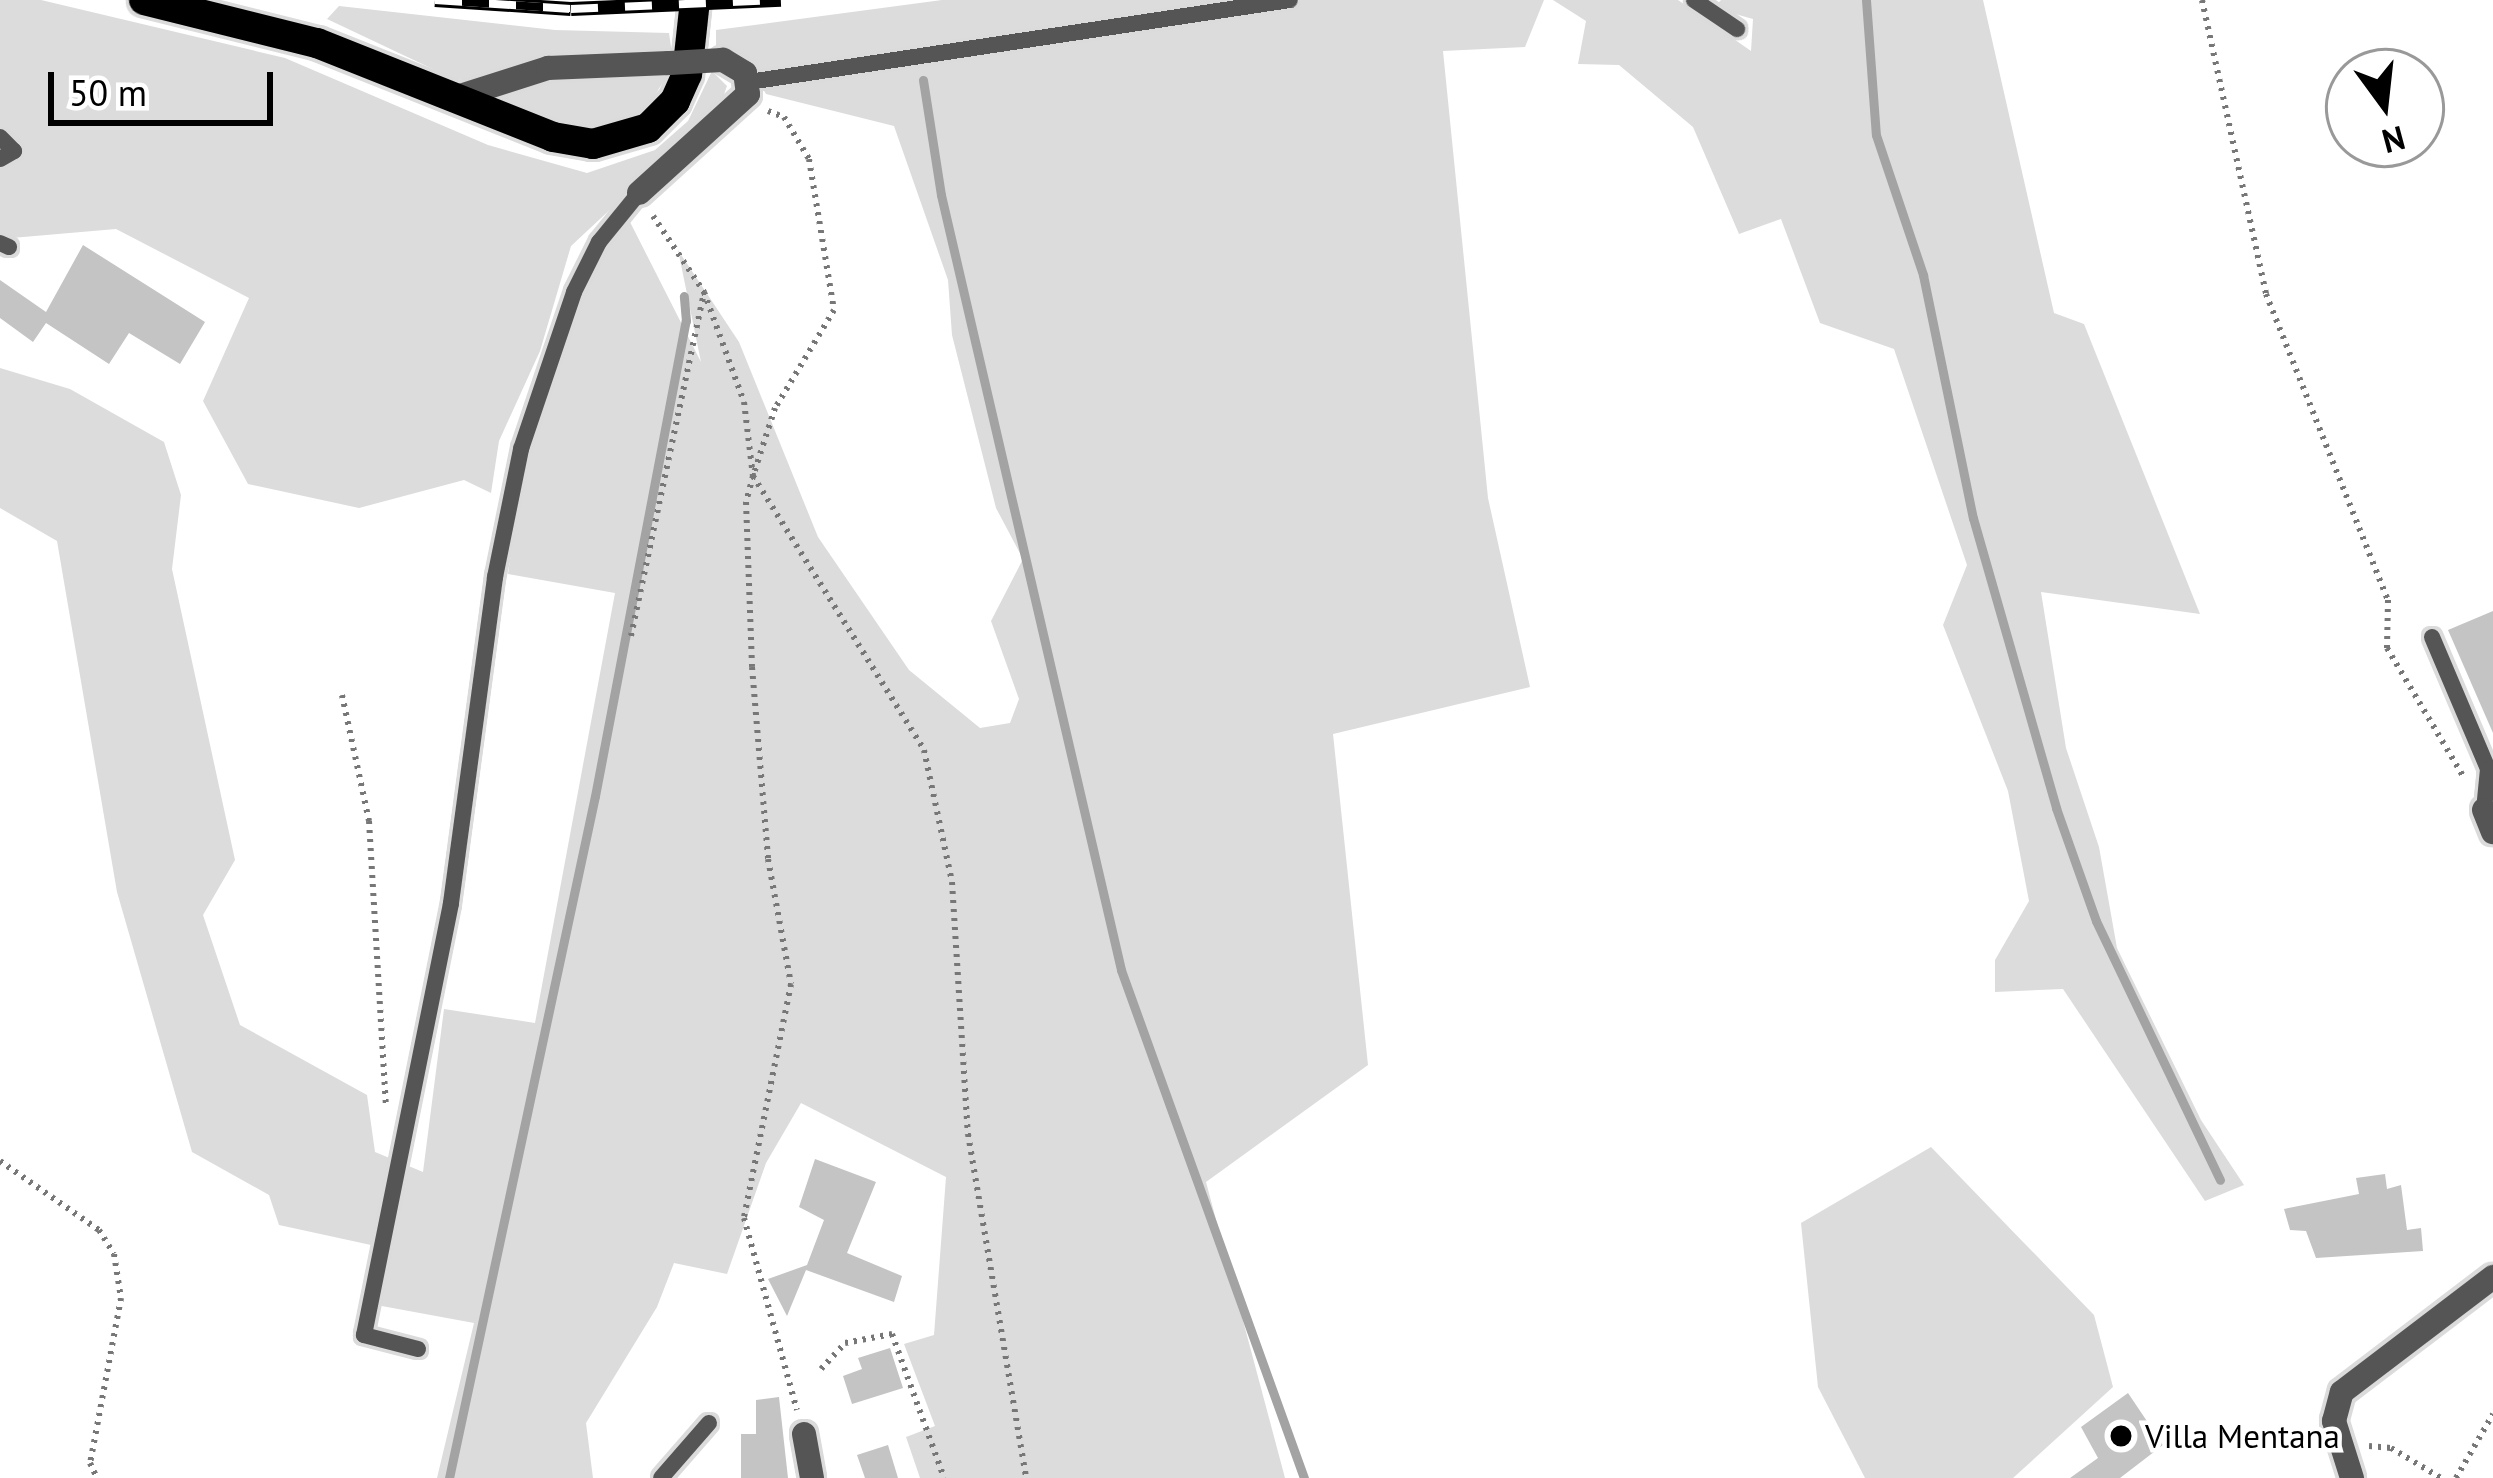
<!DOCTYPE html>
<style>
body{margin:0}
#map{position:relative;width:2493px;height:1478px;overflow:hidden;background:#fff;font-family:"PT Sans",sans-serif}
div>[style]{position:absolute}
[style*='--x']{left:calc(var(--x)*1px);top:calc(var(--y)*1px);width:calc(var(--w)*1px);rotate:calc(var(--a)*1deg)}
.green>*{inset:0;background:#dcdcdc}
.stream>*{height:9px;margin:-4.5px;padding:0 4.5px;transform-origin:4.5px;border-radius:4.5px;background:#a3a3a3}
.building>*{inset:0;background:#c4c4c4}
.path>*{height:6px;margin-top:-3px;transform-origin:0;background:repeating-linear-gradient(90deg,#777 0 3px,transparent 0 9px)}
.roads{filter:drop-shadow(3px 0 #dbdbdb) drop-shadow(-3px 0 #dbdbdb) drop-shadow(0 3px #dbdbdb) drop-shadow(0 -3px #dbdbdb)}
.service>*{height:16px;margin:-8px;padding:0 8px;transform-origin:8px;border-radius:8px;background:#555}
.minor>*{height:24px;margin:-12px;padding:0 12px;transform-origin:12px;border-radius:12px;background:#555}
.primary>*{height:30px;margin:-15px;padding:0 15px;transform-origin:15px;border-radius:15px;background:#000}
.rail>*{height:14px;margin-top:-7px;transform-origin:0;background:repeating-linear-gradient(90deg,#fff 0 27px,#000 0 54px);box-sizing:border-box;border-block:3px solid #000}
.minor-bridge>*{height:24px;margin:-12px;padding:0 12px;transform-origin:12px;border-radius:12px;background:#555}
.dots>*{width:33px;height:33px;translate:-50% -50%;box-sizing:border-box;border:6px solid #fff;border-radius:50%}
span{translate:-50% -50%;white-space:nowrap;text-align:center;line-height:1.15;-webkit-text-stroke:9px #fff;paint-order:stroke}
.poi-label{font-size:33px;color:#000}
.left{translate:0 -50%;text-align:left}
.north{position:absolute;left:2325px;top:48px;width:120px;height:120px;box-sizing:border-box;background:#fff;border:3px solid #999;border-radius:50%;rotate:165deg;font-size:33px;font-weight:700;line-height:48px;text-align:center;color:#000}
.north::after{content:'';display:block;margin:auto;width:42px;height:54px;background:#000;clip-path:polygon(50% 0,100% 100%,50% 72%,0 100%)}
.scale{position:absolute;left:48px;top:72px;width:225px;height:54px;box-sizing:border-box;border:6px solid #000;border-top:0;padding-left:15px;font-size:36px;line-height:42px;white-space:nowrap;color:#000;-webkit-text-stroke:9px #fff;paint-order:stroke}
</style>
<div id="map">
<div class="green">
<div style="clip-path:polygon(0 0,41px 0,285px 58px,488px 145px,587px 173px,655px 150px,688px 121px,712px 71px,727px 86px,719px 108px,571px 246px,540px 351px,499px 441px,491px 493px,464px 480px,359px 508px,248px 484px,203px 401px,249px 298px,116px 229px,0 239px)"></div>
<div style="clip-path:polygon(942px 0,1544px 0,1525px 47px,1443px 51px,1488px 498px,1530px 687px,1333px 734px,1368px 1065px,1206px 1182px,1285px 1478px,920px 1478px,906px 1437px,935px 1426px,904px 1344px,934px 1335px,946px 1177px,801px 1103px,766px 1163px,727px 1274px,674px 1263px,657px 1307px,586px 1423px,593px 1478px,437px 1478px,474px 1323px,360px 1302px,371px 1245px,279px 1225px,269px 1195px,192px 1152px,117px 892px,57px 541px,0 508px,0 368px,70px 389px,164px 442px,181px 495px,172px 569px,235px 860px,203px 915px,240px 1025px,367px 1095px,375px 1152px,423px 1172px,444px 1009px,535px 1023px,615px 593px,508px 574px,526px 448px,596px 260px,628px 218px,701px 362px,678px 250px,739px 342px,818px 537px,909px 670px,980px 728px,1010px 723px,1019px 699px,991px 621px,1023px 559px,996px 508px,952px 335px,948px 280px,894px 126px,766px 94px,746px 60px,716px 51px,716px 30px)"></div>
<div style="clip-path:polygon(1553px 0,1678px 0,1751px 51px,1753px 19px,1714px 8px,1721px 0,1983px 0,2054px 313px,2084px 324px,2200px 614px,2041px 592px,2066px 748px,2099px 847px,2117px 948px,2201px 1120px,2244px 1185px,2205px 1201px,2063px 989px,1995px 992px,1995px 960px,2029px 901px,2008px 791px,1943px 625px,1967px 565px,1894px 349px,1820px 323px,1781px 219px,1739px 234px,1693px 127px,1619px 65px,1578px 64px,1586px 21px)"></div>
<div style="clip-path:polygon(339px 6px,555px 30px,669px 33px,672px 54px,456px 80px,327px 19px)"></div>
<div style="clip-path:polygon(669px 73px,642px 115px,596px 129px,559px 124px,494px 94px,536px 79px)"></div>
<div style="clip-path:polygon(1931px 1147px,2094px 1315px,2113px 1387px,2013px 1478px,1865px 1478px,1818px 1387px,1801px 1223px)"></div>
</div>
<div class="stream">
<div style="--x:1866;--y:0;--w:135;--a:85.8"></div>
<div style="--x:1876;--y:135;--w:148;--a:71.4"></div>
<div style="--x:1923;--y:275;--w:248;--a:78.4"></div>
<div style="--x:1973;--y:518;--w:302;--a:74"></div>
<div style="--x:2056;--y:808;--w:120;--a:70.5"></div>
<div style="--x:2096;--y:921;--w:287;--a:64.4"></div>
<div style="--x:923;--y:80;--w:116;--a:81.1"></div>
<div style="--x:941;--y:195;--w:796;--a:76.92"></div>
<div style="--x:1121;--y:970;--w:540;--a:70.19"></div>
<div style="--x:449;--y:1478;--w:697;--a:-77.92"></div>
<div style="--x:595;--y:796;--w:484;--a:-79.2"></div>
<div style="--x:686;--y:321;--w:25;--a:-95"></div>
</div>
<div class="building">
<div style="clip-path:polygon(83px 245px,205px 322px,180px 364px,129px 333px,109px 364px,46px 323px,33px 342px,0 318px,0 280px,46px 312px)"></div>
<div style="clip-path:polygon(2493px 611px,2493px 733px,2448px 630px)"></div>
<div style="clip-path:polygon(815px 1159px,876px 1182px,847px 1253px,902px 1276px,894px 1302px,806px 1270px,787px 1316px,768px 1279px,807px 1265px,824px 1220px,799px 1207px)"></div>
<div style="clip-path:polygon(2385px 1174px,2387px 1189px,2401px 1185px,2407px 1230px,2421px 1228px,2423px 1251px,2316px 1258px,2306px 1231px,2290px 1230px,2284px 1209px,2359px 1194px,2356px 1178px)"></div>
<div style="clip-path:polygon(890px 1348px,903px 1388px,852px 1404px,843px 1376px,862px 1369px,858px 1358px)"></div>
<div style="clip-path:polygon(2128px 1393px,2163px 1445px,2120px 1478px,2070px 1478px,2098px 1458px,2081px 1427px)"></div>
<div style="clip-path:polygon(779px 1397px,788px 1478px,741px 1478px,741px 1434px,756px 1434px,756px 1400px)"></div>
<div style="clip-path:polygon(888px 1445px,898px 1478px,865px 1478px,857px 1455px)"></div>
</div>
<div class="path">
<div style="--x:2202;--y:0;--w:301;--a:77.7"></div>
<div style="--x:2266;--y:294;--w:329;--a:68.3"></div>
<div style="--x:2388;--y:600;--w:48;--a:91.2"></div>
<div style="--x:2387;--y:648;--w:149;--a:59.3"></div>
<div style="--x:768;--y:111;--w:17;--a:21"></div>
<div style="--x:784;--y:117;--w:49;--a:59.2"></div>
<div style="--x:809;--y:159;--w:153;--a:80.6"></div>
<div style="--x:834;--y:310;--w:114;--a:121"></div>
<div style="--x:775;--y:408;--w:71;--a:107.9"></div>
<div style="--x:753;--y:476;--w:323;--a:58"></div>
<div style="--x:924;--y:750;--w:135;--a:78"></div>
<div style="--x:952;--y:882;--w:253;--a:86.4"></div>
<div style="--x:968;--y:1134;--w:349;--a:80.4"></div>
<div style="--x:653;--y:216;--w:92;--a:56.1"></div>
<div style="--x:704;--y:292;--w:117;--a:70"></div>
<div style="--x:744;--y:402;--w:75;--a:83.1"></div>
<div style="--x:753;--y:476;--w:27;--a:105"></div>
<div style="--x:746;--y:502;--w:165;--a:87.9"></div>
<div style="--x:752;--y:667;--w:193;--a:85.2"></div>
<div style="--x:768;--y:859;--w:127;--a:79.6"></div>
<div style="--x:791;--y:984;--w:239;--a:101.4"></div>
<div style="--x:744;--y:1218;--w:199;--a:74.6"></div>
<div style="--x:631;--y:636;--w:348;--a:-78"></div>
<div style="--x:342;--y:695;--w:129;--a:77.9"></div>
<div style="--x:369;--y:821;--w:283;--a:86.6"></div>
<div style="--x:0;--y:1161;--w:121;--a:34.9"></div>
<div style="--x:99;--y:1230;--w:28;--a:58"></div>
<div style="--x:114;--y:1254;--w:45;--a:81"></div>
<div style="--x:121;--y:1298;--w:168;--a:100.6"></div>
<div style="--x:90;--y:1463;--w:17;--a:65"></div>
<div style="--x:821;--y:1369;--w:35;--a:-47"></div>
<div style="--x:845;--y:1343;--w:48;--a:-10.8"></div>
<div style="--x:892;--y:1334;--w:153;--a:70.1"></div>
<div style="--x:2369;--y:1446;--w:22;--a:5"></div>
<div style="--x:2391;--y:1448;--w:58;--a:31"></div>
<div style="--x:2456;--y:1478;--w:74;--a:-60"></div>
</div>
<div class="roads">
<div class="service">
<div style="--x:1694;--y:0;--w:52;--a:34"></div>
<div style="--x:749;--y:82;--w:547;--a:-8.62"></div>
<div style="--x:0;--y:137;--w:20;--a:45"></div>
<div style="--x:14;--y:151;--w:16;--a:150"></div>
<div style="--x:0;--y:243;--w:10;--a:24"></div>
<div style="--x:2432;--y:637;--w:143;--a:67"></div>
<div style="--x:2488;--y:769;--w:41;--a:95.6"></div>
<div style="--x:418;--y:1349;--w:56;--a:-165.5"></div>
<div style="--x:364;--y:1335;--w:441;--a:-78.6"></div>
<div style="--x:451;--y:903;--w:329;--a:-82.3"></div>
<div style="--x:495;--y:577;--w:131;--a:-78.5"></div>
<div style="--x:521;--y:449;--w:166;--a:-71.3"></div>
<div style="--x:574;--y:292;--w:56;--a:-63.4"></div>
<div style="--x:599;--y:242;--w:63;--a:-50.8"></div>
<div style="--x:661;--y:1478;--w:73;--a:-48.9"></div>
</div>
<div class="minor">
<div style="--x:454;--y:98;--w:99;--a:-17.7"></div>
<div style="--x:548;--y:68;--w:121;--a:-2.4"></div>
<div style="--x:639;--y:193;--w:147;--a:-42.2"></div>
<div style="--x:748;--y:94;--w:21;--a:-98"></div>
<div style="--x:745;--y:73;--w:26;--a:-149"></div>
<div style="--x:2484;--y:810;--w:24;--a:68"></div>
<div style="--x:804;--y:1434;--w:45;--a:79.7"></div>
<div style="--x:2352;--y:1478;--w:60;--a:-107.5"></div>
<div style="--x:2334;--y:1421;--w:30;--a:-75"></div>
<div style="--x:2342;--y:1392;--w:190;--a:-37.3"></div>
</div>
<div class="primary">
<div style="--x:144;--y:0;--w:178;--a:14"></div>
<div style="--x:317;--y:43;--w:254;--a:21.7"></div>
<div style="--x:553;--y:137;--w:41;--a:9.9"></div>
<div style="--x:593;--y:144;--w:57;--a:-16.2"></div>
<div style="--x:648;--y:128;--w:38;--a:-45"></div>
<div style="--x:675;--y:101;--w:30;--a:-66"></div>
<div style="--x:687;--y:74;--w:74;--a:-83.8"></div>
</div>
</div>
<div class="rail">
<div style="--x:435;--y:0;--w:136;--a:3.8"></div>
<div style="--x:571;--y:9;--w:210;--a:-2.5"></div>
</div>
<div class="minor-bridge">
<div style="--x:669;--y:63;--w:54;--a:-3.2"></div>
</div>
<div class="dots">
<div style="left:2121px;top:1436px;background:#000"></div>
</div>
<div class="poi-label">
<span class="left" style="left:2145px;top:1436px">Villa Mentana</span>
</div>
<div class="north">N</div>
<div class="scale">50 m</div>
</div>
